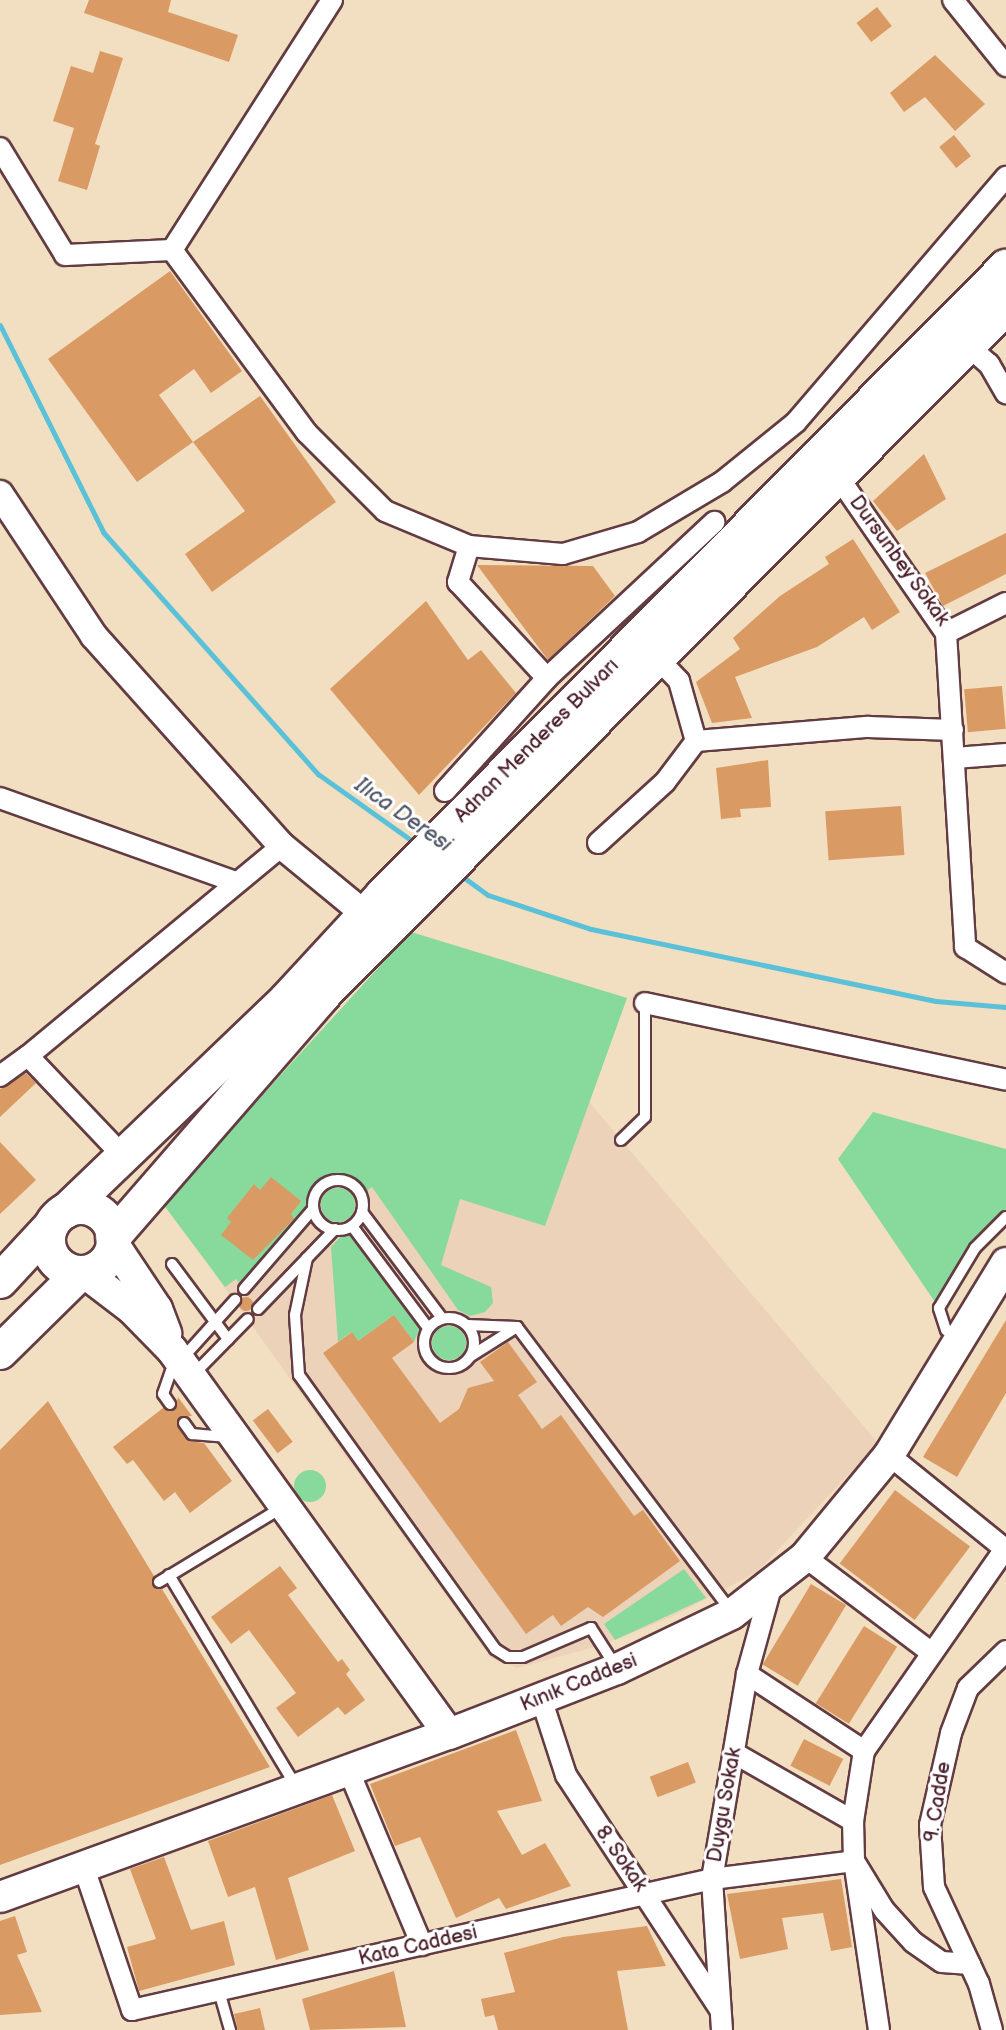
<!DOCTYPE html>
<meta charset="utf-8">
<style>
body{margin:0}
#map{position:relative;width:1006px;height:2030px;overflow:hidden;background:#f2dfc1;font-family:"Balsamiq Sans",sans-serif}
div>[style]{position:absolute}
[style*='--x']{left:calc(var(--x)*1px);top:calc(var(--y)*1px);width:calc(var(--w)*1px);rotate:calc(var(--a)*1deg)}
.built>*{inset:0;background:#ebd2b8}
.green>*{inset:0;background:#88da9c}
.round{border-radius:50%}
.stream>*{height:5px;margin:-2.5px;padding:0 2.5px;transform-origin:2.5px;border-radius:2.5px;background:#5ac1d8}
.building>*{inset:0;background:#da9a64;transform-origin:0 0}
.roads{filter:drop-shadow(2px 0 #633c42) drop-shadow(-2px 0 #633c42) drop-shadow(0 2px #633c42) drop-shadow(0 -2px #633c42)}
.service>*{height:10px;margin:-5px;padding:0 5px;transform-origin:5px;border-radius:5px;background:#fff}
.service>.ring{margin:-5px;padding:0;box-sizing:content-box;background:none;border:10px solid #fff;border-radius:50%}
.minor>*{height:20px;margin:-10px;padding:0 10px;transform-origin:10px;border-radius:10px;background:#fff}
.tertiary>*{height:26px;margin:-13px;padding:0 13px;transform-origin:13px;border-radius:13px;background:#fff}
.secondary>*{height:30px;margin:-15px;padding:0 15px;transform-origin:15px;border-radius:15px;background:#fff}
.primary>*{height:34px;margin:-17px;padding:0 17px;transform-origin:17px;border-radius:17px;background:#fff}
.primary>.ring{margin:-17px;padding:0;box-sizing:content-box;background:none;border:34px solid #fff;border-radius:50%}
span{translate:-50% -50%;white-space:nowrap;text-align:center;line-height:1.15;-webkit-text-stroke:6px #fff;paint-order:stroke}
.street-label{font-size:20px;color:#4a1f2b}
.water-label{font-size:22px;color:#505868;font-style:italic}
</style>
<div id="map">
<div class="built">
<div style="clip-path:polygon(411px 932px,627px 998px,589px 1102px,878px 1443px,757px 1572px,671px 1617px,602px 1645px,517px 1668px,491px 1658px,214px 1273px)"></div>
</div>
<div class="green">
<div style="clip-path:polygon(411px 932px,627px 998px,545px 1226px,460px 1199px,441px 1265px,491px 1287px,493px 1303px,485px 1312px,470px 1316px,458px 1310px,372px 1187px,362px 1194px,351px 1183px,335px 1180px,320px 1187px,313px 1209px,244px 1289px,236px 1279px,225px 1287px,163px 1204px)"></div>
<div style="clip-path:polygon(873px 1112px,1006px 1149px,1006px 1217px,990px 1229px,939px 1308px,838px 1159px)"></div>
<div class="round" style="left:321px;top:1188px;width:34px;height:34px"></div>
<div style="clip-path:polygon(353px 1234px,421px 1325px,414px 1342px,394px 1315px,358px 1341px,351px 1332px,338px 1342px,331px 1247px,342px 1235px)"></div>
<div class="round" style="left:432px;top:1326px;width:34px;height:34px"></div>
<div class="round" style="left:294px;top:1470px;width:32px;height:32px"></div>
<div style="clip-path:polygon(684px 1569px,706px 1598px,615px 1640px,604px 1624px)"></div>
</div>
<div class="stream">
<div style="--x:0;--y:325;--w:231;--a:63.5"></div>
<div style="--x:103;--y:532;--w:324;--a:48.4"></div>
<div style="--x:318;--y:774;--w:123;--a:35.4"></div>
<div style="--x:459;--y:874;--w:36;--a:36"></div>
<div style="--x:488;--y:895;--w:108;--a:18.3"></div>
<div style="--x:591;--y:929;--w:352;--a:11.8"></div>
<div style="--x:936;--y:1001;--w:70;--a:4.9"></div>
</div>
<div class="building">
<div style="clip-path:polygon(89px 0,171px 0,168px 12px,238px 35px,229px 62px,84px 13px)"></div>
<div style="left:877px;top:7px;width:24px;height:26px;rotate:52deg"></div>
<div style="clip-path:polygon(100px 51px,123px 58px,95px 144px,100px 146px,87px 190px,58px 181px,74px 128px,53px 121px,71px 66px,93px 73px)"></div>
<div style="clip-path:polygon(935px 55px,985px 104px,955px 131px,925px 97px,904px 112px,890px 93px)"></div>
<div style="left:954px;top:135px;width:27px;height:19px;rotate:51deg"></div>
<div style="clip-path:polygon(170px 271px,242px 371px,211px 393px,194px 369px,159px 395px,193px 442px,137px 482px,48px 359px)"></div>
<div style="clip-path:polygon(260px 396px,336px 502px,212px 592px,185px 554px,245px 511px,193px 442px)"></div>
<div style="clip-path:polygon(924px 454px,946px 499px,897px 531px,873px 501px)"></div>
<div style="clip-path:polygon(1006px 533px,1006px 574px,943px 606px,925px 573px)"></div>
<div style="clip-path:polygon(853px 539px,900px 612px,872px 630px,864px 617px,817px 647px,735px 677px,752px 718px,712px 723px,696px 682px,740px 649px,733px 638px,780px 596px,829px 564px,825px 557px)"></div>
<div style="clip-path:polygon(477px 565px,593px 566px,615px 596px,548px 660px)"></div>
<div style="clip-path:polygon(426px 601px,468px 660px,481px 650px,516px 693px,419px 795px,330px 689px)"></div>
<div style="left:1002px;top:686px;width:43px;height:38px;rotate:85deg"></div>
<div style="clip-path:polygon(768px 760px,771px 807px,740px 809px,741px 817px,721px 819px,716px 768px)"></div>
<div style="left:901px;top:806px;width:49px;height:76px;rotate:86deg"></div>
<div style="clip-path:polygon(26px 1073px,36px 1083px,0 1117px,0 1089px)"></div>
<div style="clip-path:polygon(0 1142px,36px 1180px,0 1214px)"></div>
<div style="clip-path:polygon(271px 1177px,301px 1201px,291px 1214px,294px 1219px,253px 1260px,221px 1235px,231px 1222px,227px 1218px,254px 1184px,260px 1190px)"></div>
<div class="round" style="left:239px;top:1297px;width:14px;height:14px"></div>
<div style="clip-path:polygon(394px 1315px,414px 1342px,392px 1358px,440px 1423px,459px 1409px,468px 1388px,494px 1381px,480px 1362px,508px 1342px,537px 1382px,518px 1395px,542px 1429px,561px 1415px,634px 1516px,643px 1510px,680px 1561px,603px 1617px,588px 1607px,561px 1626px,553px 1615px,526px 1634px,323px 1353px,352px 1332px,358px 1341px)"></div>
<div style="clip-path:polygon(1006px 1320px,1006px 1393px,957px 1477px,923px 1457px)"></div>
<div style="clip-path:polygon(178px 1397px,192px 1416px,179px 1417px,178px 1428px,188px 1441px,204px 1443px,232px 1481px,190px 1513px,175px 1492px,164px 1501px,133px 1460px,127px 1464px,113px 1447px,163px 1408px,175px 1410px)"></div>
<div style="clip-path:polygon(48px 1401px,154px 1576px,153px 1587px,162px 1589px,270px 1767px,0 1865px,0 1450px)"></div>
<div style="left:268px;top:1409px;width:41px;height:19px;rotate:53deg"></div>
<div style="left:895px;top:1490px;width:94px;height:92px;rotate:37deg"></div>
<div style="clip-path:polygon(280px 1566px,297px 1588px,288px 1595px,338px 1662px,342px 1659px,350px 1670px,346px 1674px,365px 1700px,345px 1715px,338px 1707px,298px 1737px,276px 1708px,296px 1693px,249px 1630px,231px 1644px,211px 1617px)"></div>
<div style="left:811px;top:1584px;width:41px;height:94px;rotate:31deg"></div>
<div style="left:864px;top:1626px;width:39px;height:91px;rotate:32deg"></div>
<div style="clip-path:polygon(516px 1730px,542px 1801px,497px 1811px,522px 1855px,545px 1843px,571px 1886px,506px 1909px,499px 1898px,456px 1918px,420px 1837px,395px 1846px,370px 1784px)"></div>
<div style="left:804px;top:1739px;width:44px;height:30px;rotate:27deg"></div>
<div style="left:688px;top:1762px;width:22px;height:41px;rotate:69deg"></div>
<div style="clip-path:polygon(332px 1795px,355px 1851px,288px 1878px,309px 1950px,276px 1960px,255px 1887px,228px 1897px,208px 1841px)"></div>
<div style="clip-path:polygon(164px 1857px,191px 1930px,224px 1921px,235px 1965px,139px 1991px,127px 1947px,156px 1939px,130px 1869px)"></div>
<div style="clip-path:polygon(841px 1879px,852px 1947px,831px 1951px,823px 1913px,782px 1918px,788px 1949px,740px 1959px,727px 1894px)"></div>
<div style="clip-path:polygon(15px 1916px,27px 1952px,17px 1955px,42px 2012px,0 2015px,0 1921px)"></div>
<div style="clip-path:polygon(647px 1926px,666px 1966px,617px 1971px,628px 2030px,498px 2030px,494px 2015px,485px 2017px,481px 1999px,515px 1992px,504px 1953px,563px 1937px)"></div>
<div style="clip-path:polygon(394px 1971px,406px 2027px,310px 2030px,302px 1999px)"></div>
<div style="clip-path:polygon(260px 2008px,265px 2030px,238px 2030px,234px 2014px)"></div>
</div>
<div class="roads">
<div class="service">
<div style="--x:621;--y:1140;--w:33;--a:-44"></div>
<div style="--x:645;--y:1117;--w:114;--a:-90"></div>
<div class="ring" style="left:313px;top:1180px;width:40px;height:40px"></div>
<div style="--x:362;--y:1212;--w:133;--a:53"></div>
<div style="--x:352;--y:1226;--w:127;--a:53.3"></div>
<div style="--x:307;--y:1258;--w:58;--a:101.9"></div>
<div style="--x:295;--y:1315;--w:60;--a:86.2"></div>
<div style="--x:299;--y:1375;--w:337;--a:54.4"></div>
<div style="--x:495;--y:1649;--w:15;--a:32"></div>
<div style="--x:508;--y:1657;--w:15;--a:0"></div>
<div style="--x:523;--y:1657;--w:74;--a:-23.1"></div>
<div style="--x:591;--y:1628;--w:46;--a:57.3"></div>
<div style="--x:172;--y:1264;--w:94;--a:53.3"></div>
<div style="--x:244;--y:1289;--w:106;--a:-49.2"></div>
<div style="--x:258;--y:1309;--w:111;--a:-46.1"></div>
<div class="ring" style="left:424px;top:1318px;width:40px;height:40px"></div>
<div style="--x:467;--y:1325;--w:50;--a:2.3"></div>
<div style="--x:517;--y:1327;--w:54;--a:147.8"></div>
<div style="--x:517;--y:1327;--w:354;--a:53"></div>
<div style="--x:956;--y:1338;--w:13;--a:-141"></div>
<div style="--x:946;--y:1330;--w:23;--a:-108"></div>
<div style="--x:939;--y:1308;--w:70;--a:-59"></div>
<div style="--x:975;--y:1248;--w:44;--a:-45"></div>
<div style="--x:193;--y:1375;--w:78;--a:-45.5"></div>
<div style="--x:170;--y:1404;--w:12;--a:-125"></div>
<div style="--x:163;--y:1394;--w:24;--a:-71"></div>
<div style="--x:171;--y:1371;--w:96;--a:-48"></div>
<div style="--x:184;--y:1423;--w:14;--a:54"></div>
<div style="--x:192;--y:1434;--w:36;--a:5"></div>
<div style="--x:169;--y:1575;--w:246;--a:59"></div>
<div style="--x:159;--y:1582;--w:145;--a:-31.2"></div>
<div style="--x:219;--y:1991;--w:41;--a:74.2"></div>
</div>
<div class="minor">
<div style="--x:332;--y:0;--w:297;--a:122.6"></div>
<div style="--x:172;--y:250;--w:227;--a:53.6"></div>
<div style="--x:307;--y:433;--w:110;--a:45"></div>
<div style="--x:385;--y:511;--w:91;--a:22.6"></div>
<div style="--x:469;--y:546;--w:94;--a:4.9"></div>
<div style="--x:563;--y:554;--w:78;--a:-16.3"></div>
<div style="--x:638;--y:532;--w:98;--a:-30.8"></div>
<div style="--x:722;--y:482;--w:95;--a:-39"></div>
<div style="--x:796;--y:422;--w:323;--a:-49.4"></div>
<div style="--x:953;--y:0;--w:85;--a:51.2"></div>
<div style="--x:0;--y:148;--w:125;--a:58.7"></div>
<div style="--x:65;--y:255;--w:107;--a:-2.7"></div>
<div style="--x:968;--y:346;--w:28;--a:41"></div>
<div style="--x:989;--y:364;--w:34;--a:60"></div>
<div style="--x:839;--y:478;--w:188;--a:55.4"></div>
<div style="--x:946;--y:633;--w:67;--a:-26.6"></div>
<div style="--x:469;--y:546;--w:38;--a:107"></div>
<div style="--x:458;--y:582;--w:131;--a:47.2"></div>
<div style="--x:946;--y:633;--w:315;--a:86.5"></div>
<div style="--x:965;--y:947;--w:49;--a:32.4"></div>
<div style="--x:659;--y:660;--w:29;--a:46"></div>
<div style="--x:679;--y:681;--w:62;--a:74.2"></div>
<div style="--x:955;--y:758;--w:51;--a:-4.5"></div>
<div style="--x:445;--y:791;--w:152;--a:-47.9"></div>
<div style="--x:547;--y:678;--w:229;--a:-43"></div>
<div style="--x:0;--y:798;--w:251;--a:19.6"></div>
<div style="--x:598;--y:843;--w:91;--a:-42.3"></div>
<div style="--x:665;--y:782;--w:51;--a:-52.9"></div>
<div style="--x:696;--y:741;--w:173;--a:-4.7"></div>
<div style="--x:868;--y:727;--w:85;--a:2"></div>
<div style="--x:645;--y:1003;--w:369;--a:12"></div>
<div style="--x:0;--y:1076;--w:34;--a:-36"></div>
<div style="--x:123;--y:1156;--w:138;--a:-133.5"></div>
<div style="--x:28;--y:1056;--w:330;--a:-39.6"></div>
<div style="--x:805;--y:1557;--w:159;--a:37.1"></div>
<div style="--x:747;--y:1674;--w:140;--a:33.3"></div>
<div style="--x:541;--y:1698;--w:81;--a:72"></div>
<div style="--x:566;--y:1775;--w:279;--a:56.7"></div>
<div style="--x:734;--y:1753;--w:137;--a:29.7"></div>
<div style="--x:348;--y:1769;--w:191;--a:67.2"></div>
<div style="--x:83;--y:1865;--w:153;--a:71.3"></div>
<div style="--x:132;--y:2010;--w:595;--a:-12.73"></div>
<div style="--x:712;--y:1879;--w:143;--a:-7.2"></div>
<div style="--x:854;--y:1861;--w:57;--a:58.5"></div>
<div style="--x:884;--y:1910;--w:43;--a:47.8"></div>
<div style="--x:913;--y:1942;--w:35;--a:35"></div>
<div style="--x:942;--y:1962;--w:28;--a:4"></div>
<div style="--x:722;--y:2030;--w:151;--a:-93.8"></div>
<div style="--x:712;--y:1879;--w:208;--a:-80.3"></div>
<div style="--x:747;--y:1674;--w:93;--a:-74.5"></div>
<div style="--x:879;--y:2030;--w:171;--a:-98.4"></div>
<div style="--x:854;--y:1861;--w:40;--a:-91.4"></div>
<div style="--x:853;--y:1821;--w:71;--a:-81.1"></div>
<div style="--x:864;--y:1751;--w:246;--a:-55.1"></div>
<div style="--x:1005;--y:1549;--w:149;--a:-141"></div>
<div style="--x:992;--y:2030;--w:48;--a:-105.8"></div>
<div style="--x:979;--y:1984;--w:107;--a:-114.9"></div>
<div style="--x:934;--y:1887;--w:62;--a:-93.7"></div>
<div style="--x:930;--y:1825;--w:94;--a:-77.1"></div>
<div style="--x:951;--y:1733;--w:48;--a:-69.3"></div>
<div style="--x:968;--y:1688;--w:53;--a:-44.2"></div>
</div>
<div class="tertiary">
<div style="--x:0;--y:494;--w:170;--a:56.5"></div>
<div style="--x:94;--y:636;--w:282;--a:48.2"></div>
<div style="--x:282;--y:846;--w:109;--a:39.4"></div>
</div>
<div class="secondary">
<div style="--x:113;--y:1243;--w:79;--a:56.3"></div>
<div style="--x:157;--y:1309;--w:26;--a:69"></div>
<div style="--x:85;--y:1273;--w:59;--a:37.5"></div>
<div style="--x:132;--y:1309;--w:57;--a:45.7"></div>
<div style="--x:172;--y:1350;--w:473;--a:54.2"></div>
<div style="--x:0;--y:1897;--w:478;--a:-20"></div>
<div style="--x:449;--y:1734;--w:180;--a:-21.2"></div>
<div style="--x:617;--y:1669;--w:127;--a:-25.6"></div>
<div style="--x:732;--y:1614;--w:93;--a:-38"></div>
<div style="--x:805;--y:1557;--w:132;--a:-50.5"></div>
<div style="--x:889;--y:1455;--w:225;--a:-58.6"></div>
</div>
<div class="primary">
<div class="ring" style="left:48px;top:1207px;width:32px;height:32px"></div>
<div style="--x:66;--y:1211;--w:305;--a:-43.8"></div>
<div style="--x:286;--y:1000;--w:143;--a:-47.3"></div>
<div style="--x:383;--y:895;--w:885;--a:-45.23"></div>
<div style="--x:113;--y:1237;--w:320;--a:-49"></div>
<div style="--x:323;--y:995;--w:969;--a:-45.21"></div>
<div style="--x:0;--y:1281;--w:75;--a:-47.2"></div>
<div style="--x:0;--y:1352;--w:112;--a:-44.6"></div>
</div>
</div>
<div class="street-label">
<span style="left:899px;top:561px;rotate:54deg">Dursunbey Sokak</span>
<span style="left:537px;top:741px;rotate:-45deg">Adnan Menderes Bulvarı</span>
<span style="left:579px;top:1683px;rotate:-22deg">Kınık Caddesi</span>
<span style="left:938px;top:1802px;rotate:-81deg">9. Cadde</span>
<span style="left:725px;top:1805px;rotate:-80deg">Duygu Sokak</span>
<span style="left:621px;top:1859px;rotate:55deg">8. Sokak</span>
<span style="left:418px;top:1946px;rotate:-13deg">Kata Caddesi</span>
</div>
<div class="water-label">
<span style="left:403px;top:815px;rotate:35deg">Ilıca Deresi</span>
</div>
</div>
